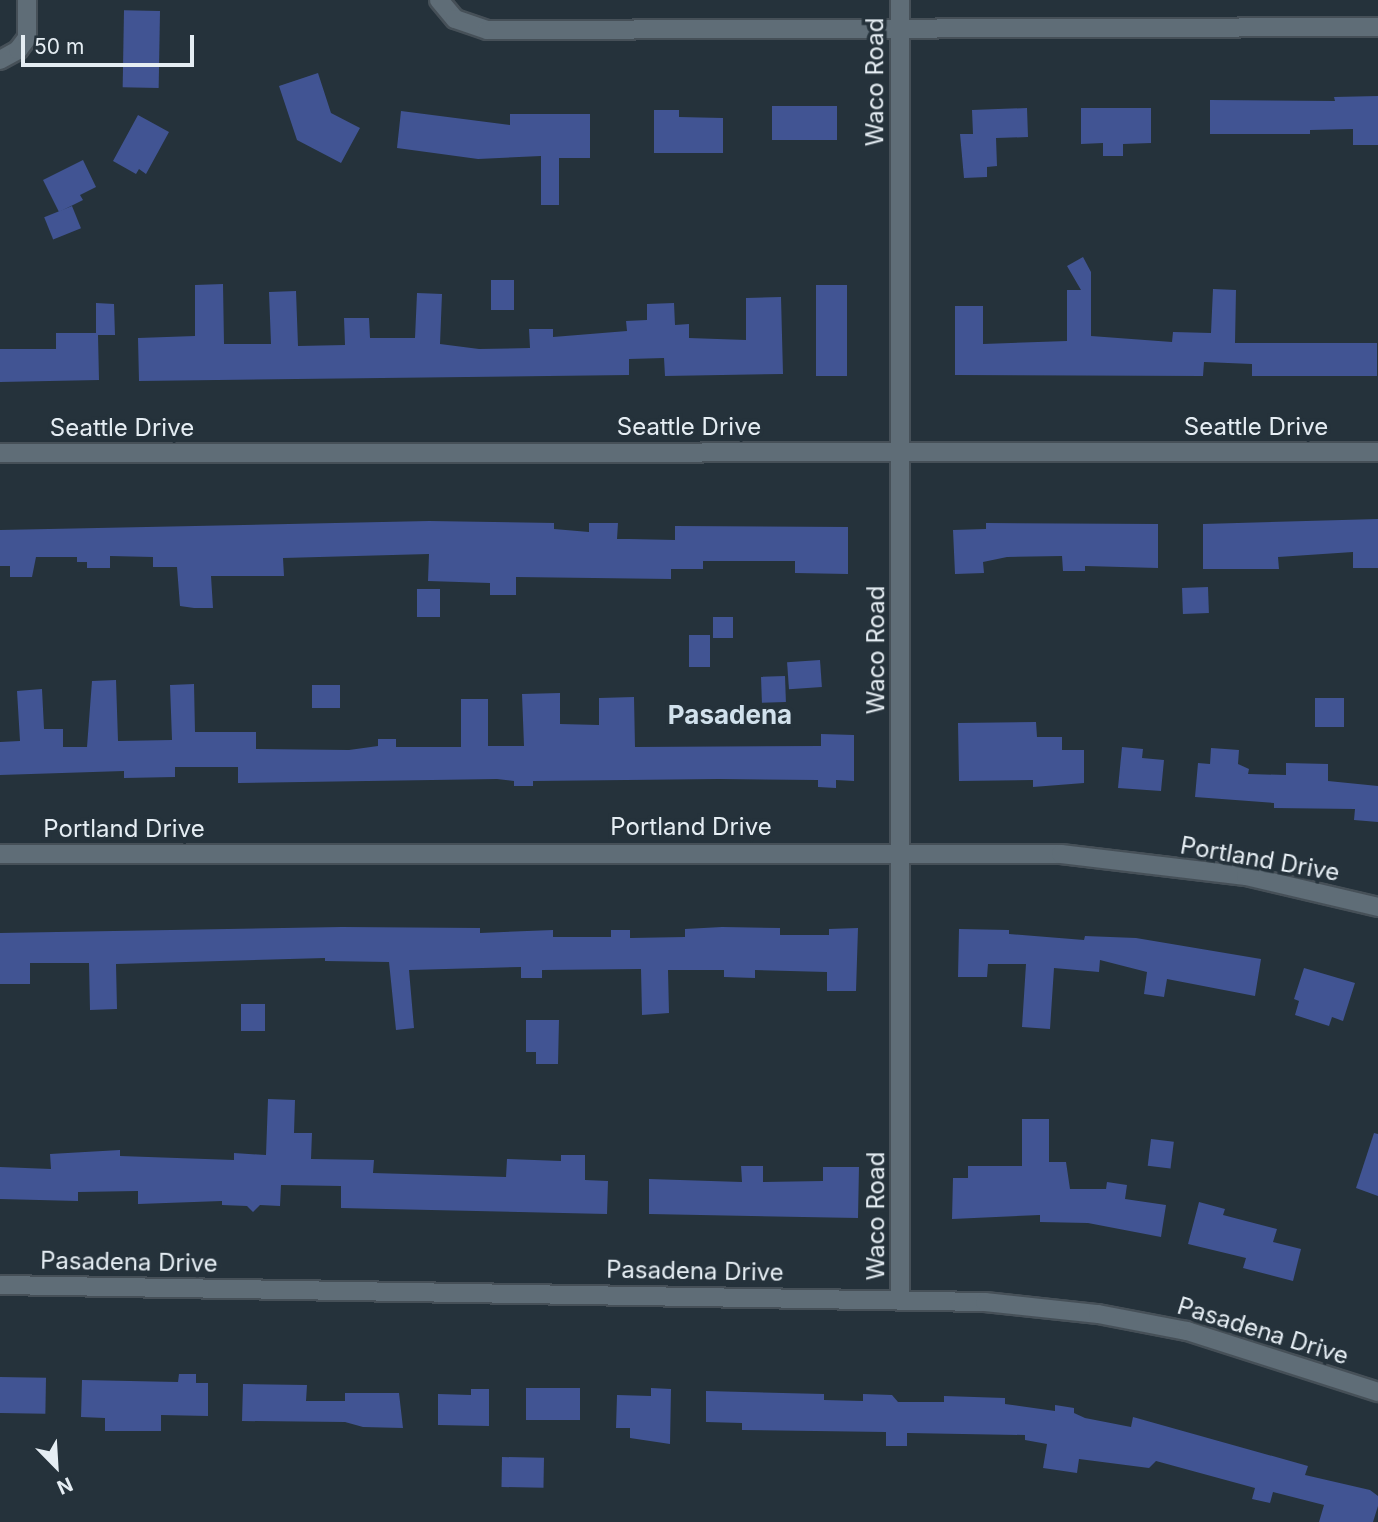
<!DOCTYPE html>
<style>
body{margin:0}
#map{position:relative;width:1378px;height:1522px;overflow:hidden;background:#25323b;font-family:Inter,sans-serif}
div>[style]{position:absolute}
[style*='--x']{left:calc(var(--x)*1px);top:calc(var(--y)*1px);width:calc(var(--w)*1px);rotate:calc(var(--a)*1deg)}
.building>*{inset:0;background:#415493;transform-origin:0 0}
.roads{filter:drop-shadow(2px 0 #465058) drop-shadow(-2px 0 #465058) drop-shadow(0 2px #465058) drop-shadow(0 -2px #465058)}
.minor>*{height:18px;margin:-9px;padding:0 9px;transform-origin:9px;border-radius:9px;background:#5f6d77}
.tertiary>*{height:18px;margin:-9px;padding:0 9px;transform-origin:9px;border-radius:9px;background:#5f6d77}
span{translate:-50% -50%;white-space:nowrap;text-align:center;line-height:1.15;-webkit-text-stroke:7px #25323b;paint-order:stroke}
.street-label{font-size:24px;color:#e5edf3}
.neighbourhood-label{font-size:26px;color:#d1e1ec;font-weight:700}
.north{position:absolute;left:21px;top:1431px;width:70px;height:70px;-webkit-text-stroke:5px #25323b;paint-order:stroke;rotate:156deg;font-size:19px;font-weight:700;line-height:28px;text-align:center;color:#e5edf3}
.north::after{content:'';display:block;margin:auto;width:24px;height:32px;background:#e5edf3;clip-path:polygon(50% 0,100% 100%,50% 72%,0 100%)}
.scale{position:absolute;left:21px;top:35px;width:173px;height:32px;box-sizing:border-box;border:4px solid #e5edf3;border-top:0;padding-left:9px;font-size:21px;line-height:24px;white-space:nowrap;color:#e5edf3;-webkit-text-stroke:5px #25323b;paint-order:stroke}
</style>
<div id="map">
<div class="building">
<div style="left:160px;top:11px;width:77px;height:36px;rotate:91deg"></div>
<div style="clip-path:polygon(318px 73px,331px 113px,360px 128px,341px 163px,297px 140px,279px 86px)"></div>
<div style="clip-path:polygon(1378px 96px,1378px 145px,1353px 145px,1353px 129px,1310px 130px,1310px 134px,1210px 134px,1210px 100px,1335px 101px,1334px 97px)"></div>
<div style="left:772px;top:106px;width:65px;height:34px"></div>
<div style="clip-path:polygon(1027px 108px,1028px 137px,996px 138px,997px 166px,987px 167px,987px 177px,964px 178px,960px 134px,973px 134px,972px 110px)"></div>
<div style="clip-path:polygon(1081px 108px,1151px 108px,1151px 143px,1123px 144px,1123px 156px,1103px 156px,1103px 143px,1081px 144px)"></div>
<div style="clip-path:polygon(654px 110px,679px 110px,679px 117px,723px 118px,723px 153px,654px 153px)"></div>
<div style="clip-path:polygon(401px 111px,510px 125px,510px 114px,590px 114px,590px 158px,559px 158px,559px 205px,541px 205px,541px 156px,478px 159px,397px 148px)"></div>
<div style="clip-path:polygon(138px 115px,169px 132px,146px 174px,139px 169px,136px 174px,113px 161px)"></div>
<div style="clip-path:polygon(83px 160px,96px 187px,80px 195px,83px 200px,59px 212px,43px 180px)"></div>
<div style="left:72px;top:206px;width:24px;height:30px;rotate:68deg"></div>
<div style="clip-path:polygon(1083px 257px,1091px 272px,1091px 336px,1172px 342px,1173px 332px,1211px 333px,1213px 289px,1236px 290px,1235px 343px,1377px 343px,1377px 376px,1252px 376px,1252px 364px,1204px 362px,1203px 376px,955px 375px,955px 306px,983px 306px,983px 344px,1067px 341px,1067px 290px,1081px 290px,1067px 266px)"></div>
<div style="left:491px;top:280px;width:23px;height:30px"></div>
<div style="clip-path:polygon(223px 284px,224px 344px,271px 344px,269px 292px,296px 291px,298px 346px,345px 345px,344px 318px,369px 318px,370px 338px,415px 338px,417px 293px,442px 294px,440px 344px,479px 349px,530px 348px,529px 329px,553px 329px,553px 337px,627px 331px,626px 321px,647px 320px,647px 304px,674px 303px,675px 325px,689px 324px,689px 338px,746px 340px,746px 298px,781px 297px,783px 374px,665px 376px,664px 358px,629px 359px,629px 375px,139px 381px,138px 338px,195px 336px,195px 285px)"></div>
<div style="left:816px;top:285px;width:31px;height:91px"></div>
<div style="clip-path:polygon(96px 303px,114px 304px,115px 335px,98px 335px,99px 380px,0 382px,0 349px,56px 349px,56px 333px,96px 333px)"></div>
<div style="clip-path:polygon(1378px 519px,1378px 568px,1353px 568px,1353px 552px,1278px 557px,1279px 569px,1203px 569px,1203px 524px)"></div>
<div style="clip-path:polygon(429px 521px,554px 523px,554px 529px,589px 532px,589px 523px,618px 523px,617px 539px,629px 539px,675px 540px,675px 526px,848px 527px,848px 574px,795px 573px,795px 561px,703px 561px,703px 569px,671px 569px,671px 579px,516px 577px,516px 595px,490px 595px,490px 583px,428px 581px,429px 554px,283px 558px,284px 576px,211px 576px,213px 608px,194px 608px,180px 606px,177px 567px,153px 567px,153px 557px,110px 556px,110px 568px,87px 568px,87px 562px,77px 562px,77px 557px,36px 557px,32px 577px,10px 577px,10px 566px,0 566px,0 530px)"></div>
<div style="clip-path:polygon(986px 523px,1158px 524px,1158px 568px,1085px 566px,1085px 571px,1063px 571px,1062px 556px,1007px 557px,983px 562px,984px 573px,955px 574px,953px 530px,986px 529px)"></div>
<div style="left:1208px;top:587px;width:26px;height:26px;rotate:88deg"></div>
<div style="left:417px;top:589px;width:23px;height:28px"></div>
<div style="left:713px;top:617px;width:20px;height:21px"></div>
<div style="left:689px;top:635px;width:21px;height:32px"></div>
<div style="left:820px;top:660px;width:27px;height:33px;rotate:86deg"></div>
<div style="left:785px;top:676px;width:26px;height:24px;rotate:88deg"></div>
<div style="clip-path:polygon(116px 680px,118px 741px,172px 740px,170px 685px,194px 684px,195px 732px,256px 732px,256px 749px,349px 750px,378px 746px,378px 739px,396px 739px,396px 747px,461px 747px,461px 699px,488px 699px,488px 746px,524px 746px,522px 694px,560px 693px,560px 724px,599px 725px,599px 698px,634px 697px,635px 747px,821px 746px,821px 734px,854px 735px,854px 781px,836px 780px,836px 788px,818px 787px,818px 780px,719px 779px,533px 781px,533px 786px,514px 786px,514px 781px,497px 779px,238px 783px,238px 767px,175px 767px,175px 777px,124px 778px,124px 771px,0 775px,0 742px,20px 741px,17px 691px,42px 689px,44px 729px,63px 729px,63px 747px,87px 747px,92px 681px)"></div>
<div style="left:312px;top:685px;width:28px;height:23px"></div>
<div style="left:1315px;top:698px;width:29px;height:29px"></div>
<div style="clip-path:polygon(1036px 722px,1037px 737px,1062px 737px,1062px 750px,1084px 750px,1084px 783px,1033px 787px,1033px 780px,959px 781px,958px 723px)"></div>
<div style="clip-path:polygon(1122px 747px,1143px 749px,1142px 758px,1164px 760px,1161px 791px,1118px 788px)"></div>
<div style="clip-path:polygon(1211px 748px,1239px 750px,1238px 764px,1249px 769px,1248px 774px,1286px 775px,1286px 763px,1328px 764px,1328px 781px,1378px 786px,1378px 822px,1354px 820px,1355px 809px,1274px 808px,1274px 803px,1195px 797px,1198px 763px,1210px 764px)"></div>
<div style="clip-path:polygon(722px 927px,780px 928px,780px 935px,829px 935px,829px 929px,858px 928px,856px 991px,827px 991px,827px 972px,755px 970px,755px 978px,724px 977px,724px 970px,668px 970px,669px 1013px,642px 1015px,641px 969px,542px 970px,542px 978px,521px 978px,521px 967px,409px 970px,414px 1028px,396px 1030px,389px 962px,325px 961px,325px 958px,116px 964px,117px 1009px,90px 1010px,89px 963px,30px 963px,30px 984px,0 984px,0 933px,342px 927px,480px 928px,480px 933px,553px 930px,553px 937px,611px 937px,611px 930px,630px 930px,630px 938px,685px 937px,685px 929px)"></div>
<div style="clip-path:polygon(959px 929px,1009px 930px,1009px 934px,1084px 940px,1085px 936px,1136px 938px,1261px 959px,1255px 996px,1167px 979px,1164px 997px,1144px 994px,1147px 972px,1100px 960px,1099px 972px,1054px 968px,1050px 1029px,1022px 1027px,1026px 964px,988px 964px,987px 977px,958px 977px)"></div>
<div style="clip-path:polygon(1304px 968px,1355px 983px,1343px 1021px,1332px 1017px,1329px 1026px,1295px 1015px,1299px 1001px,1294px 999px)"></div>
<div style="left:241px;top:1004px;width:24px;height:27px"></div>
<div style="clip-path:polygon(526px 1020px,559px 1020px,558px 1064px,536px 1064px,536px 1052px,526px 1052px)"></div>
<div style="clip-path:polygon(268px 1099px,295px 1100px,294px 1133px,312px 1133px,311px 1159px,374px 1160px,373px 1173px,506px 1177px,507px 1159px,561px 1161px,561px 1155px,585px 1155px,585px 1180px,608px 1181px,607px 1214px,341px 1208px,341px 1186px,281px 1185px,280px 1206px,260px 1205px,253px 1212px,247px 1206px,222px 1205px,222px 1201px,138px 1204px,138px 1191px,78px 1192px,78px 1201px,0 1199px,0 1167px,51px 1169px,50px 1154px,120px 1150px,120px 1156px,234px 1160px,234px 1153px,266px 1155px)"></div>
<div style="clip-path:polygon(1022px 1119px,1049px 1119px,1049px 1162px,1066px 1162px,1070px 1189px,1106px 1189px,1107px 1182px,1127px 1185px,1125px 1199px,1166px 1205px,1161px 1237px,1088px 1223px,1040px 1222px,1040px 1215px,952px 1219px,953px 1178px,968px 1178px,968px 1166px,1022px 1166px)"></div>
<div style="clip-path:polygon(1374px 1133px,1378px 1134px,1378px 1196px,1356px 1188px)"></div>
<div style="left:1151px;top:1139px;width:23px;height:27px;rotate:7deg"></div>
<div style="clip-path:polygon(741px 1166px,763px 1166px,763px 1182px,823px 1181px,823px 1167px,859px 1167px,858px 1218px,649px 1214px,649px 1179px,742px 1182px)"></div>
<div style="clip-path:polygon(1199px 1202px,1225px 1209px,1223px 1215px,1277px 1229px,1273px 1242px,1301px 1249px,1293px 1281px,1243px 1268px,1246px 1258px,1188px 1244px)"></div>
<div style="clip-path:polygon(179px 1374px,196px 1374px,196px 1383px,208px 1383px,208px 1416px,161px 1415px,161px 1431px,105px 1431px,105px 1418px,81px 1417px,82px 1380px,178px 1382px)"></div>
<div style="left:0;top:1377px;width:46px;height:36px;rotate:1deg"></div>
<div style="clip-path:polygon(243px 1384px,307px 1385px,306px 1401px,345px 1401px,345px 1393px,399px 1393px,403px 1428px,363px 1427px,345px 1422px,242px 1421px)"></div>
<div style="left:526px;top:1388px;width:54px;height:32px"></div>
<div style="clip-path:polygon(651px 1388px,671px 1389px,670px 1444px,630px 1438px,630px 1428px,616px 1428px,617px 1395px,651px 1396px)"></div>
<div style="clip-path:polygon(471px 1389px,489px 1389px,489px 1426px,438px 1425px,438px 1394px,471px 1395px)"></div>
<div style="clip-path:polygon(706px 1391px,824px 1394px,824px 1400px,863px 1401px,863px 1394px,892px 1395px,898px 1402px,944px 1402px,944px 1396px,1005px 1398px,1005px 1404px,1055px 1411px,1055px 1405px,1074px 1408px,1074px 1413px,1085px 1418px,1131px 1427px,1133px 1417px,1308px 1466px,1305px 1475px,1370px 1490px,1378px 1496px,1378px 1506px,1373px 1522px,1319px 1522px,1324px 1505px,1273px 1492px,1270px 1503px,1252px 1499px,1255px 1488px,1156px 1461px,1149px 1468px,1079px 1459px,1077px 1473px,1043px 1468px,1047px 1444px,1025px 1440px,1025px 1435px,907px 1433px,907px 1446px,886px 1446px,886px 1432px,742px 1430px,742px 1423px,706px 1422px)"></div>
<div style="left:502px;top:1457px;width:42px;height:30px;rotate:1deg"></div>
</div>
<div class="roads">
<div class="minor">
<div style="--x:439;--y:0;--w:25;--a:50"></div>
<div style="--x:455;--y:19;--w:34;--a:19"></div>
<div style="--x:487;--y:30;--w:891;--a:-0.19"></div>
<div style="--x:900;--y:0;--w:1299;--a:90"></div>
<div style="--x:0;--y:60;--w:21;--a:-29"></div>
<div style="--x:18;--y:50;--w:15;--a:-53"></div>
<div style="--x:27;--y:38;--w:38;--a:-90"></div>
<div style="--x:0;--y:453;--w:1378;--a:-0.04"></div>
<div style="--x:0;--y:854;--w:1061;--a:0"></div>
<div style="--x:1061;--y:854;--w:186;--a:6.8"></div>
<div style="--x:1246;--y:876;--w:136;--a:13.2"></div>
</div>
<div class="tertiary">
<div style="--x:0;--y:1285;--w:985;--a:0.99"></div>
<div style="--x:985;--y:1302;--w:114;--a:6.1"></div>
<div style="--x:1098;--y:1314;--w:91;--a:10.8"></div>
<div style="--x:1187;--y:1331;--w:201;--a:17.7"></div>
</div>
</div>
<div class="street-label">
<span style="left:875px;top:82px;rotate:-90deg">Waco Road</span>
<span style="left:689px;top:427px">Seattle Drive</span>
<span style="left:1256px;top:427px">Seattle Drive</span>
<span style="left:122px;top:428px">Seattle Drive</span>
<span style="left:876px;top:650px;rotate:-90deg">Waco Road</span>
<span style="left:691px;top:827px">Portland Drive</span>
<span style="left:124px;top:829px">Portland Drive</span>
<span style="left:1260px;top:859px;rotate:10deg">Portland Drive</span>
<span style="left:876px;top:1216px;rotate:-90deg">Waco Road</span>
<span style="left:129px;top:1262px;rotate:1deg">Pasadena Drive</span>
<span style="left:695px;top:1271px;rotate:1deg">Pasadena Drive</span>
<span style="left:1263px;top:1331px;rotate:17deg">Pasadena Drive</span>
</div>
<div class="neighbourhood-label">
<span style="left:730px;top:715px">Pasadena</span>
</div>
<div class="north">N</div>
<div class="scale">50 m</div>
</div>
